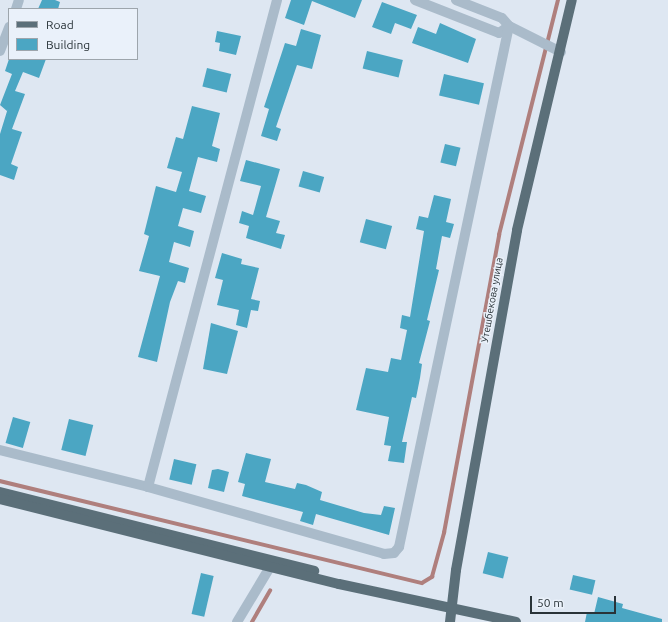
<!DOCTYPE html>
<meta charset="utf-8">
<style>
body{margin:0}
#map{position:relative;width:668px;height:622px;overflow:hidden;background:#dee7f2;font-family:Ubuntu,sans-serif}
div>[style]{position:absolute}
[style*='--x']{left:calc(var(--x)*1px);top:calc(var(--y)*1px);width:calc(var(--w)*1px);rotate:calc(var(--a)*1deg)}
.stream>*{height:3.5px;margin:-1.75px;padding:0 1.75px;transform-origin:1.75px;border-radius:1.75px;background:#af7f7d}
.building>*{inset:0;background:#4ba6c3;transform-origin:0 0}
.minor>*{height:10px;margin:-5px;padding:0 5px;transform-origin:5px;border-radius:5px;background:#aabbca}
.major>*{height:10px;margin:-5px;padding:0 5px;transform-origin:5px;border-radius:5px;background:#5b6f79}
span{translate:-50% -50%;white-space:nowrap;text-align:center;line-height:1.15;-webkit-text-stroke:3px #eaf1fa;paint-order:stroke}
.street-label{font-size:10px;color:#293338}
.legend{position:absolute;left:8px;top:8px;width:130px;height:52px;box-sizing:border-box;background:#eaf1fa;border:1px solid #9da5ac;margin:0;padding:5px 7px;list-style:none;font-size:12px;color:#293338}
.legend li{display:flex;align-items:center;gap:8px;height:20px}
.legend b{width:20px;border:1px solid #9da5ac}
.scale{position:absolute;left:530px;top:596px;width:86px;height:18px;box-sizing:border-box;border:2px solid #293338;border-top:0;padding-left:5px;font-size:12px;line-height:14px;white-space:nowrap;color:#293338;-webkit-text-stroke:3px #eaf1fa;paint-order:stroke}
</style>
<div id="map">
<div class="stream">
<div style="--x:0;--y:481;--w:434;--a:13.6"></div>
<div style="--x:422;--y:583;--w:12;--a:-31"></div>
<div style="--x:432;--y:577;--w:46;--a:-74.7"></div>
<div style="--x:444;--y:533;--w:303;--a:-79.5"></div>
<div style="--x:499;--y:235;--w:242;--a:-75.9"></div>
<div style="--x:252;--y:622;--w:36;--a:-60"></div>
</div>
<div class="building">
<div style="clip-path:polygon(42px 0,55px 0,60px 2px,58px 9px,38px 9px)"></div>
<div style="clip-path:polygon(291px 0,362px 0,355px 18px,312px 1px,304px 25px,285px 18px)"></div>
<div style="clip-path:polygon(382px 2px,417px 15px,411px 29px,395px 23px,391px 34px,372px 27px)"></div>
<div style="clip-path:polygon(440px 23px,476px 39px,468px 63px,412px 43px,418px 27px,436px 34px)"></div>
<div style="clip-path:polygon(301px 29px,321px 35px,312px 69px,297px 65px,276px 127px,281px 129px,277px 141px,261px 136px,269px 109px,264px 107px,285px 43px,296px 46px)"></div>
<div style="clip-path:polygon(217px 31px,241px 36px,236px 55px,219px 51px,220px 43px,215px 42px)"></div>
<div style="left:367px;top:51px;width:37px;height:18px;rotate:14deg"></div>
<div style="clip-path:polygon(9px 59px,46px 59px,39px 78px,23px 72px,15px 91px,25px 94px,12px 129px,22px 132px,11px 164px,18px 167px,14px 180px,0 175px,0 134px,8px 108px,7px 111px,0 105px,12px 74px,5px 71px)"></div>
<div style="left:207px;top:68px;width:25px;height:19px;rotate:14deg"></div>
<div style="left:444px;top:74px;width:41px;height:22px;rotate:13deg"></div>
<div style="clip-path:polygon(192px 106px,220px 113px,212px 146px,220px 149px,217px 162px,198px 157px,189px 191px,206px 196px,201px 213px,183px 208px,178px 226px,194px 231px,190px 247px,174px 242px,169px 262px,189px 268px,185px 283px,178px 281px,170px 302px,157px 362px,138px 357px,160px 276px,139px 271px,149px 236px,144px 234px,156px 186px,176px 192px,182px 172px,167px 168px,176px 137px,183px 139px)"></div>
<div style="left:445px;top:144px;width:16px;height:19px;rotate:14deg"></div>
<div style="clip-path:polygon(246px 160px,280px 169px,266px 217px,280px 221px,276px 233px,285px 235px,281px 249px,246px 238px,249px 226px,239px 223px,242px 211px,253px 215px,261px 186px,240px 181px)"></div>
<div style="left:303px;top:171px;width:22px;height:16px;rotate:16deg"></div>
<div style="clip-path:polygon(434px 195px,451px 199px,446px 222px,454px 224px,450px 238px,442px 236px,436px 269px,439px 270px,427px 320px,430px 321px,419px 363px,422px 364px,420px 378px,416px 398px,412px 397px,402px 442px,407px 442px,404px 463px,388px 461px,391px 446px,384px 445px,389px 417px,356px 410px,366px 368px,388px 372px,391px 358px,401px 360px,407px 330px,400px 328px,402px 315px,410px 317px,424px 231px,416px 229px,419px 216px,428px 218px)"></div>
<div style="left:366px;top:219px;width:27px;height:24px;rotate:15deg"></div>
<div style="clip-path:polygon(222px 253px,242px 259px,241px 264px,259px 268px,251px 299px,260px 301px,258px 311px,251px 310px,247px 328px,236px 325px,239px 310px,217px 305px,223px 280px,215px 278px)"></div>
<div style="clip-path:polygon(211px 323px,238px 331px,227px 374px,203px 369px)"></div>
<div style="left:13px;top:417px;width:18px;height:27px;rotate:16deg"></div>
<div style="left:69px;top:419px;width:25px;height:32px;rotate:14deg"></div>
<div style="clip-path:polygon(246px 453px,271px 459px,265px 482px,295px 489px,297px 483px,306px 485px,322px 492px,320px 500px,364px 513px,381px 515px,384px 506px,395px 508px,389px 535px,316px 514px,313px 525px,300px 521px,303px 512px,242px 496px,245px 484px,238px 482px)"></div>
<div style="left:174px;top:459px;width:23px;height:21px;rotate:13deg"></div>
<div style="clip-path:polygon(218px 469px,229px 472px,224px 492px,208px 488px,212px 470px)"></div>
<div style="left:488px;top:552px;width:21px;height:22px;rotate:14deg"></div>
<div style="left:201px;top:573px;width:13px;height:42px;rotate:13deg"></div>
<div style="left:573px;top:575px;width:23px;height:15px;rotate:13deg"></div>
<div style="clip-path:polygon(598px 597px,623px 604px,622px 608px,662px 619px,662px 622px,585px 622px,587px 612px,594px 614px)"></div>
</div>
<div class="minor">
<div style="--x:415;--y:0;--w:90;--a:21.4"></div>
<div style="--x:499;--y:33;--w:12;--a:-35"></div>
<div style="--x:456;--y:0;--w:49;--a:21.4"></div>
<div style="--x:502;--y:18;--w:11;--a:49"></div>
<div style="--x:509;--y:26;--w:58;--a:26.6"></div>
<div style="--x:16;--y:9;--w:9;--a:-72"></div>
<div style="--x:0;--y:51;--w:26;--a:-69"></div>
<div style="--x:0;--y:450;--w:153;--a:14"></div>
<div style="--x:148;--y:487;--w:245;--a:15.8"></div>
<div style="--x:384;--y:554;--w:10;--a:-6"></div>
<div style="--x:394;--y:553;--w:8;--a:-50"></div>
<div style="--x:399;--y:547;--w:532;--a:-78.08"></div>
<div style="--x:148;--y:487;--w:504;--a:-75.16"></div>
<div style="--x:237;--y:622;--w:64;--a:-59"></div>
</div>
<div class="major">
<div style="--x:0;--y:492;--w:324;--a:14.1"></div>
<div style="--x:0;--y:499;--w:349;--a:14.1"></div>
<div style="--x:339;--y:584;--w:181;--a:12.1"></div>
<div style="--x:450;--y:622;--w:52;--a:-83.4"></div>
<div style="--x:456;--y:570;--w:345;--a:-79.8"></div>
<div style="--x:517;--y:230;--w:236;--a:-76.6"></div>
</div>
<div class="street-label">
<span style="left:492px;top:300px;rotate:-80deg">Утешбекова улица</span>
</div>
<ul class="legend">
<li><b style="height:5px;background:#5b6f79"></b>Road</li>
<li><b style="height:11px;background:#4ba6c3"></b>Building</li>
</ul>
<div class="scale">50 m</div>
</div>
